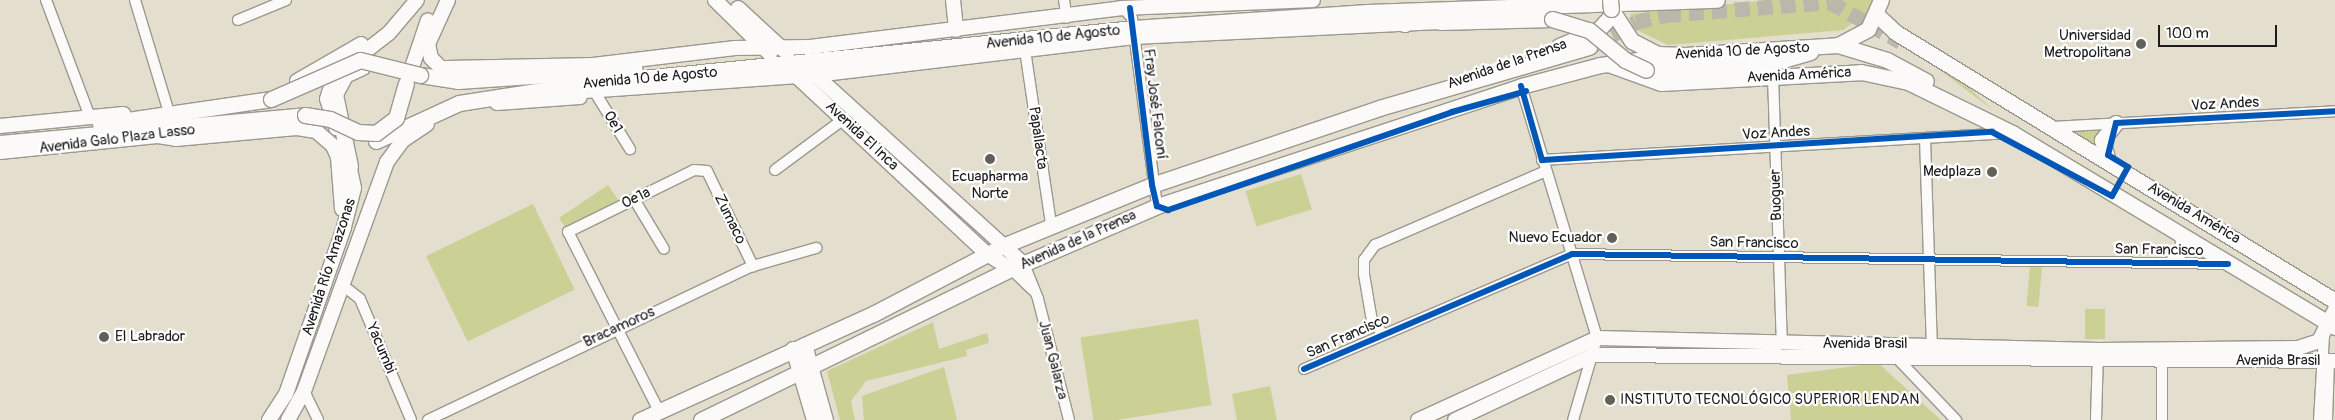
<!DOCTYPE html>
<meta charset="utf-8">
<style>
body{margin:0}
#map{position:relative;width:2335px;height:420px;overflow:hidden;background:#e3decd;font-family:Pangolin,sans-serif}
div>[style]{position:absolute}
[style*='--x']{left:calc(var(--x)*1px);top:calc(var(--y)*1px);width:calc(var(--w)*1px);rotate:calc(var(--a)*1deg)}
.green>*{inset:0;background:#cbd095;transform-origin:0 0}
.primary-tunnel>*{height:15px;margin-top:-7.5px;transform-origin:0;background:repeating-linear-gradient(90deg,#bbb7aa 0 15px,transparent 0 23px)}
.roads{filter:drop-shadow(1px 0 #9b988f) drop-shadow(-1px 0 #9b988f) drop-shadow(0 1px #9b988f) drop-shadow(0 -1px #9b988f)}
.street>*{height:10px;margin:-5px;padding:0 5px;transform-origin:5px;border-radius:5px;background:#fbfaf8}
.secondary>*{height:14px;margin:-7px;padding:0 7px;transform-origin:7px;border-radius:7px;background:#fbfaf8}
.primary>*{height:15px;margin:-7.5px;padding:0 7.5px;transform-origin:7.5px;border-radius:7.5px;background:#fbfaf8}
.bridges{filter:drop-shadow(1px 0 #9b988f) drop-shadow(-1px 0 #9b988f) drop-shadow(0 1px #9b988f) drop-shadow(0 -1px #9b988f)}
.primary-bridge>*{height:15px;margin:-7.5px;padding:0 7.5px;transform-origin:7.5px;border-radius:7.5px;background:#fbfaf8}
.cycleway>*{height:6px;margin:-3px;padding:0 3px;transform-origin:3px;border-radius:3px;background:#0057b8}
.dots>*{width:14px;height:14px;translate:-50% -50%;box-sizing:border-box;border:2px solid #fff;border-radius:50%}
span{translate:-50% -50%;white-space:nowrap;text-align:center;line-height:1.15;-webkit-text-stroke:4.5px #fff;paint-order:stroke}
.poi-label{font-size:15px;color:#1c1c1c}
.right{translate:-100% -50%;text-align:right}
.left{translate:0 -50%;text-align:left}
.street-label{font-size:15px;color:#1c1c1c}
.scale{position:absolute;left:2158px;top:25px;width:119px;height:22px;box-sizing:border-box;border:2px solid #1c1c1c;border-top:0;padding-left:6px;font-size:15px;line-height:18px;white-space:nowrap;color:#1c1c1c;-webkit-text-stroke:4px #fff;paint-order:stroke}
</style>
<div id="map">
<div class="green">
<div style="clip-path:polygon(1770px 0,1873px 0,1993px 110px,1865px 14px,1843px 30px,1668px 45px,1639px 31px,1630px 14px)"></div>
<div style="clip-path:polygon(2104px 129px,2099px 149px,2070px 131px)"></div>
<div style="left:1301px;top:174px;width:37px;height:58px;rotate:73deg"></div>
<div style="left:608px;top:185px;width:23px;height:59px;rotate:56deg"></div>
<div style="left:533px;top:204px;width:95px;height:119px;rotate:64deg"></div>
<div style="left:2030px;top:266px;width:12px;height:40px;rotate:5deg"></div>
<div style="left:2085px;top:309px;width:20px;height:30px"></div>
<div style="left:1198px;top:319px;width:87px;height:119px;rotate:81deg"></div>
<div style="clip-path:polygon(933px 322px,939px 349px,987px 333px,989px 343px,966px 350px,967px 356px,866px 381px,851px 401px,855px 420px,840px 420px,827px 371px)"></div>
<div style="clip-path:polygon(1878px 363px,1941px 420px,1791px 420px,1787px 375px)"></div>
<div style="clip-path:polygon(944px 367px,957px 420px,864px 420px,862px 396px)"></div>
<div style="clip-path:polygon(1270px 386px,1277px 420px,1237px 420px,1232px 394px)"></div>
</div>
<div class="primary-tunnel">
<div style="--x:1592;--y:46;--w:50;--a:-28.6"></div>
<div style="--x:1636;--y:22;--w:31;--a:-13"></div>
<div style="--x:1666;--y:15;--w:165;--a:-4.5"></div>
<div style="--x:1830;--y:2;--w:81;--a:29.4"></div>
</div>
<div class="roads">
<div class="street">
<div style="--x:46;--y:0;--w:125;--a:69.4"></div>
<div style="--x:135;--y:0;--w:114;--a:73.2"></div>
<div style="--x:1064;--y:0;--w:18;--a:81"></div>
<div style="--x:1123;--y:8;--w:13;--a:48"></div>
<div style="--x:1132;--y:18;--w:190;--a:82.4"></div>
<div style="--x:238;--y:20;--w:52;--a:-22.6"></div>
<div style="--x:1025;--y:50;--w:177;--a:81.5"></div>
<div style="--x:1773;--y:76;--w:268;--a:88.1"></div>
<div style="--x:1521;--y:86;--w:263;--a:73.2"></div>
<div style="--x:1597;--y:338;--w:85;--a:106.3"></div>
<div style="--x:596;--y:94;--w:65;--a:58.3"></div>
<div style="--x:2052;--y:127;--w:283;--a:-3.2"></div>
<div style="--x:1925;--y:138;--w:207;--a:88.1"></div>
<div style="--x:1542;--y:160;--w:464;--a:-3.3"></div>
<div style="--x:775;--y:170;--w:87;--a:-36.6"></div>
<div style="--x:634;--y:199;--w:58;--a:59"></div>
<div style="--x:2168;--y:263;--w:17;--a:-36"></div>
<div style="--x:2182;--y:253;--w:19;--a:-96"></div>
<div style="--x:1024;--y:264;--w:38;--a:68"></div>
<div style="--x:1038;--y:299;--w:125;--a:75.6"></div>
<div style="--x:1011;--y:269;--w:30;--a:44"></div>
<div style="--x:341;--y:284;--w:24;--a:38"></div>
<div style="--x:360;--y:299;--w:131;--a:67.1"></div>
<div style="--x:1383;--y:334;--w:17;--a:-130"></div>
<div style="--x:1372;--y:321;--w:48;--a:-99.7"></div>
<div style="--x:1364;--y:274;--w:14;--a:-90"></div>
<div style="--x:1364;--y:260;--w:19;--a:-54"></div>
<div style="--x:1375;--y:245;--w:186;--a:-23.4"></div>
<div style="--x:1894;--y:355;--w:90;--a:46.4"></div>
<div style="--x:1304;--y:369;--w:292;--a:-23.2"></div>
<div style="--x:1572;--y:254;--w:656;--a:0.87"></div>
<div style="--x:304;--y:391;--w:32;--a:64"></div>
<div style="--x:659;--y:411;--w:201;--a:-116.9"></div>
<div style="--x:568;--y:232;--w:140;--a:-26.2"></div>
<div style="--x:694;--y:170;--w:13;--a:4"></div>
<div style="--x:707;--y:171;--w:106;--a:64.2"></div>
<div style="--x:428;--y:420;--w:360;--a:-25.4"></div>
<div style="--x:753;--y:266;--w:66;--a:-15.9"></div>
<div style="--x:2096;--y:420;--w:66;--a:-88.3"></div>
<div style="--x:2162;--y:420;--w:66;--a:-90"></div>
<div style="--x:2319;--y:420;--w:83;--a:-86.6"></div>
<div style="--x:2327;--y:420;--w:59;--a:-88.1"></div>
</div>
<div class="secondary">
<div style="--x:448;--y:0;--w:48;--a:114.4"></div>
<div style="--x:428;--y:44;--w:14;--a:78"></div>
<div style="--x:431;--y:58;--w:14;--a:45"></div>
<div style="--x:441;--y:68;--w:159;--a:-1.1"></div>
<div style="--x:715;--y:0;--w:77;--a:44.5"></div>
<div style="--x:953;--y:0;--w:30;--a:84"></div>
<div style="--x:738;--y:8;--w:67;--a:42.6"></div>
<div style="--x:593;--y:65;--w:143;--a:-6.8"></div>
<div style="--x:735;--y:48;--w:75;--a:-0.8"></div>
<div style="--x:810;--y:47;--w:315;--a:-7.1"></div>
<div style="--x:1123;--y:8;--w:190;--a:-2.4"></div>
<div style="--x:812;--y:72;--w:286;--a:42.2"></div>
<div style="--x:794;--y:74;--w:264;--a:43"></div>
<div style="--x:987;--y:254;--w:28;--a:32"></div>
<div style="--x:297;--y:81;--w:74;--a:-30"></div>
<div style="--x:407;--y:82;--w:65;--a:-71.3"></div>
<div style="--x:571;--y:92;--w:246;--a:-4"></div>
<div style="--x:816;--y:75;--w:320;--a:-6.8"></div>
<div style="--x:1134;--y:37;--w:306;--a:-2.8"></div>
<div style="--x:497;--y:103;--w:83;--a:-4.1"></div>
<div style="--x:0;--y:126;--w:124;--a:-5.6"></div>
<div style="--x:336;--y:128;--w:30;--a:-107"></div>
<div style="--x:327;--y:99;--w:25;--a:-72"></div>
<div style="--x:335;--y:75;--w:68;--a:-37.9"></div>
<div style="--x:389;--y:33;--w:43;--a:-49.7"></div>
<div style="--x:158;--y:136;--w:18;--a:9"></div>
<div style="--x:176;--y:139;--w:121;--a:-5.2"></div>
<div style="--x:297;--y:128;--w:19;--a:9"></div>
<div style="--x:316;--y:131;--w:23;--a:41"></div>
<div style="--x:333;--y:146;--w:12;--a:66"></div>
<div style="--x:338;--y:157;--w:52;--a:85.6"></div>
<div style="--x:0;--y:152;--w:168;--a:-5.8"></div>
<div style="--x:805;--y:345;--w:78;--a:74.4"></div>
<div style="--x:793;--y:349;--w:74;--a:73.5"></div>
<div style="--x:269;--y:420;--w:31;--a:-57"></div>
<div style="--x:286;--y:394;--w:177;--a:-70.8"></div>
<div style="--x:344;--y:227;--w:40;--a:-75.6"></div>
<div style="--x:354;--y:188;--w:34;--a:-102"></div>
<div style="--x:288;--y:420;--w:33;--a:-61"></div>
<div style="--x:304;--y:391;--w:244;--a:-70.1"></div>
<div style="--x:387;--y:162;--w:26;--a:-54"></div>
<div style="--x:402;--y:141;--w:30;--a:-34"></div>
<div style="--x:1418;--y:420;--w:197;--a:-24.6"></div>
<div style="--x:1597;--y:338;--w:501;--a:1.37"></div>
<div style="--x:2098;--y:350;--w:200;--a:-0.6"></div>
<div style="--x:2298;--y:348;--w:22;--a:-18"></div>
<div style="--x:2319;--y:341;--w:36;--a:-63"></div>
<div style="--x:1455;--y:420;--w:153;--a:-25.2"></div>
<div style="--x:1593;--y:355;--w:742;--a:0.46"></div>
</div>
<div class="primary">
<div style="--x:1611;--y:9;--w:38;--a:57"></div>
<div style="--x:1632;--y:41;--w:28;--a:27"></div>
<div style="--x:1657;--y:54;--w:28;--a:2"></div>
<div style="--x:1685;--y:55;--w:153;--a:-3.7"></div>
<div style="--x:1838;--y:45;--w:34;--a:-28"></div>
<div style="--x:1868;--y:29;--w:32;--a:-66"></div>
<div style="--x:1877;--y:15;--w:25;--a:43"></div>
<div style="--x:1895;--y:32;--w:516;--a:31.44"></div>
<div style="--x:1380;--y:16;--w:26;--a:18"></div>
<div style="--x:1440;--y:22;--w:112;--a:-1.5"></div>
<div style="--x:1838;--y:45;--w:51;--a:17"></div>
<div style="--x:1887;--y:60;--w:44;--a:28.3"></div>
<div style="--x:1559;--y:46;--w:42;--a:-22.3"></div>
<div style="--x:1598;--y:30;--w:22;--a:-47"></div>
<div style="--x:1608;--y:64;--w:56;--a:19.7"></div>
<div style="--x:1661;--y:83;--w:200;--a:-3.1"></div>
<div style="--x:1861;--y:72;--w:48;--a:12"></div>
<div style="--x:1908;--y:82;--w:116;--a:26.1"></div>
<div style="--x:2012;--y:133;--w:377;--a:31"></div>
<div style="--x:1646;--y:70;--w:126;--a:-3.2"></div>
<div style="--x:1772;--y:63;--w:40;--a:-16"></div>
<div style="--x:420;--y:75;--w:38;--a:9"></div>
<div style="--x:458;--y:81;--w:177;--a:-3.9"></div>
<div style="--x:100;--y:124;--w:173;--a:-8.3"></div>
<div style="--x:376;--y:141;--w:91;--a:-24.6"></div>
<div style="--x:459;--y:103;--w:116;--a:-8.9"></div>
<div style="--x:574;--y:85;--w:562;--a:-5.82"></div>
<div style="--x:1133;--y:28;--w:235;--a:-3.9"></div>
<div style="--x:1367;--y:12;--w:350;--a:-2"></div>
<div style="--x:0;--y:143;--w:306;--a:-5.2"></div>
<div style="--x:2108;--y:161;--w:22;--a:-106"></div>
<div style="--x:2102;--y:140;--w:22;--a:-51"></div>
<div style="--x:350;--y:166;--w:74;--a:-101.8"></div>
<div style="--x:335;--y:94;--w:21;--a:-62"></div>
<div style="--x:345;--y:75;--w:19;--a:-25"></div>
<div style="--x:640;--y:420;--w:256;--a:-24.5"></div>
<div style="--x:873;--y:314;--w:149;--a:-27.6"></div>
<div style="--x:1005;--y:245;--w:159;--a:-22.2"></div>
<div style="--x:1152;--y:185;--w:240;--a:-18.7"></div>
<div style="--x:1379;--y:108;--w:219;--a:-16.2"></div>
<div style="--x:701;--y:420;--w:345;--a:-26"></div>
<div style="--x:1011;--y:269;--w:159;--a:-23.3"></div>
<div style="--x:1157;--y:206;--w:383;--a:-18.2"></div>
<div style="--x:1521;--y:86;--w:82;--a:-14.9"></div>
<div style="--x:1600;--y:65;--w:76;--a:-7.6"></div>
</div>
</div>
<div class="bridges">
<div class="primary-bridge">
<div style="--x:1610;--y:0;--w:9;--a:84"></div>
<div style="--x:1552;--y:19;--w:39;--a:17"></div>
<div style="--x:1589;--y:30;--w:47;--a:39.8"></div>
<div style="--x:1625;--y:60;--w:23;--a:25"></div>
<div style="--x:271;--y:99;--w:97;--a:-23.7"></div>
<div style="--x:360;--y:60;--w:62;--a:14"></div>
<div style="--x:305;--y:115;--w:25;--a:9"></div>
<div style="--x:330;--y:119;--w:31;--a:25"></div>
<div style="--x:358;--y:132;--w:18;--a:3"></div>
<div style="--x:376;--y:133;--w:25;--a:-37"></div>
<div style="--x:396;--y:118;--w:36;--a:-74"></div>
</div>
</div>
<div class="cycleway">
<div style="--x:1130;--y:8;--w:178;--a:82.9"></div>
<div style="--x:1152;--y:185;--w:22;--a:77"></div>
<div style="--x:1157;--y:206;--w:12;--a:20"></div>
<div style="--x:1168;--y:210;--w:300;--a:-19"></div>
<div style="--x:1452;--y:112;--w:77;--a:-15.8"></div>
<div style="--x:1521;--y:86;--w:77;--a:74.2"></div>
<div style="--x:1542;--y:160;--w:451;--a:-3.6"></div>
<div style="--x:1992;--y:132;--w:136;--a:28.1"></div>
<div style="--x:2112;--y:196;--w:33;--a:-61"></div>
<div style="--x:2128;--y:167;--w:23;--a:-149"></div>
<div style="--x:2108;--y:155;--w:33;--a:-76"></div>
<div style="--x:2116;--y:123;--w:219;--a:-3.1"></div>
<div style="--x:1304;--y:369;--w:292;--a:-23.2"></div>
<div style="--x:1572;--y:254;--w:656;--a:0.87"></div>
</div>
<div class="dots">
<div style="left:2141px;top:44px;background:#62605a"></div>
<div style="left:990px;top:159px;background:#62605a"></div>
<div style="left:1992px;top:172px;background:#62605a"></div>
<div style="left:1612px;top:238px;background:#62605a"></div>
<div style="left:104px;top:337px;background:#62605a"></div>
<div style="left:1610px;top:400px;background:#62605a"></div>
</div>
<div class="poi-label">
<span class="right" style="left:2131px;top:44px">Universidad<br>Metropolitana</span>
<span class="right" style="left:1981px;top:172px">Medplaza</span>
<span style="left:990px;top:185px">Ecuapharma<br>Norte</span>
<span class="right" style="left:1602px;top:238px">Nuevo Ecuador</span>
<span class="left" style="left:115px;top:337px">El Labrador</span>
<span class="left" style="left:1620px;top:400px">INSTITUTO TECNOLÓGICO SUPERIOR LENDAN</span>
</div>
<div class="street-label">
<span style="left:1053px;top:37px;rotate:-6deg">Avenida 10 de Agosto</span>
<span style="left:1742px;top:51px;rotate:-3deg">Avenida 10 de Agosto</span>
<span style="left:1507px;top:64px;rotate:-19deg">Avenida de la Prensa</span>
<span style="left:1799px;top:75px;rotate:-3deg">Avenida América</span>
<span style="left:650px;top:78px;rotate:-5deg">Avenida 10 de Agosto</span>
<span style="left:1155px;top:104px;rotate:83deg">Fray José Falconí</span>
<span style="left:2225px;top:104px;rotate:-3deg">Voz Andes</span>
<span style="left:613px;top:122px;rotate:59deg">Oe1</span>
<span style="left:1776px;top:133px;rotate:-3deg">Voz Andes</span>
<span style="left:862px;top:136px;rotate:43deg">Avenida El Inca</span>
<span style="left:1038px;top:138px;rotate:82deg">Papallacta</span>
<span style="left:117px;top:139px;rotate:-7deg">Avenida Galo Plaza Lasso</span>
<span style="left:1776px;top:195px;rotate:-92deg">Buoguer</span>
<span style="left:636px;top:198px;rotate:-26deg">Oe1a</span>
<span style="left:2194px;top:213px;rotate:31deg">Avenida América</span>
<span style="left:730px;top:219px;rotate:64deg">Zumaco</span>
<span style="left:1078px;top:240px;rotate:-24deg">Avenida de la Prensa</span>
<span style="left:1754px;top:243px;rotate:1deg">San Francisco</span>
<span style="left:2159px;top:250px;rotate:1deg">San Francisco</span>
<span style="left:329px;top:267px;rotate:-72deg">Avenida Río Amazonas</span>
<span style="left:619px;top:327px;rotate:-25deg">Bracamoros</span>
<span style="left:1348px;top:336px;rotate:-24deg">San Francisco</span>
<span style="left:1865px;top:344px">Avenida Brasil</span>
<span style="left:381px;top:348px;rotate:67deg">Yacumbi</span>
<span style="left:1053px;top:360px;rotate:76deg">Juan Galarza</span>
<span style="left:2278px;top:361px">Avenida Brasil</span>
</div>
<div class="scale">100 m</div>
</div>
